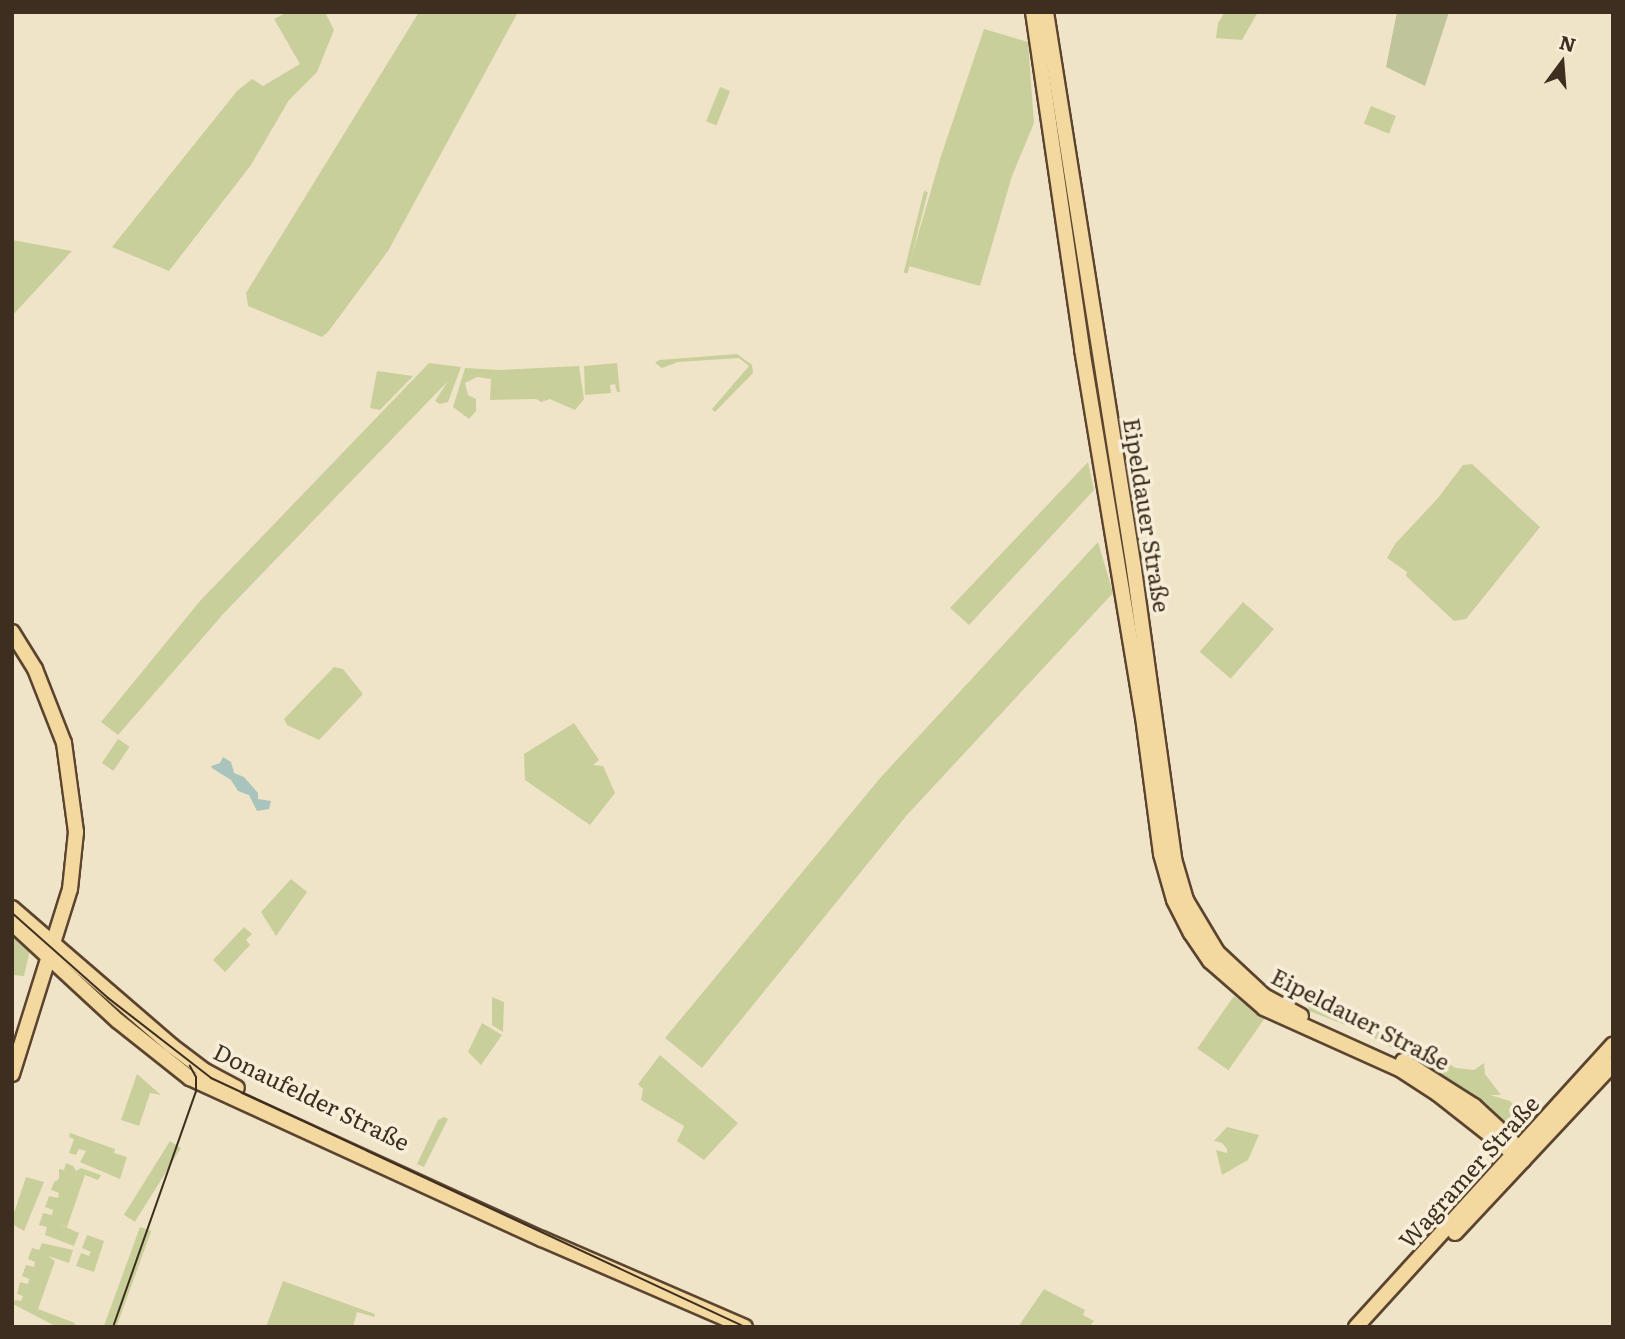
<!DOCTYPE html>
<meta charset="utf-8">
<style>
body{margin:0}
#map{position:relative;width:1625px;height:1339px;overflow:hidden;background:#f0e4c8;font-family:Literata,serif}
div>[style]{position:absolute}
[style*='--x']{left:calc(var(--x)*1px);top:calc(var(--y)*1px);width:calc(var(--w)*1px);rotate:calc(var(--a)*1deg)}
.green>*{inset:0;background:#c9cf9b;transform-origin:0 0}
.cemetery>*{inset:0;background:#bfc49a}
.water>*{inset:0;background:#a9c4bc}
.roads{filter:drop-shadow(2px 0 #5b4430) drop-shadow(-2px 0 #5b4430) drop-shadow(0 2px #5b4430) drop-shadow(0 -2px #5b4430)}
.major>*{height:14px;margin:-7px;padding:0 7px;transform-origin:7px;border-radius:7px;background:#f3d9a0}
.tram>*{height:2px;margin:-1px;padding:0 1px;transform-origin:1px;border-radius:1px;background:#3d2e20}
span{translate:-50% -50%;white-space:nowrap;text-align:center;line-height:1.15;-webkit-text-stroke:7px #f7eed8;paint-order:stroke}
.street-label{font-size:23px;color:#3d2e20}
.frame{position:absolute;inset:0;border:14px solid #3d2e20;pointer-events:none}
.north{position:absolute;left:1527px;top:28px;width:70px;height:70px;-webkit-text-stroke:5px #f7eed8;paint-order:stroke;rotate:16deg;font-size:19px;font-weight:700;line-height:28px;text-align:center;color:#3d2e20}
.north::after{content:'';display:block;margin:auto;width:24px;height:32px;background:#3d2e20;clip-path:polygon(50% 0,100% 100%,50% 72%,0 100%)}
</style>
<div id="map">
<div class="green">
<div style="clip-path:polygon(288px 12px,325px 12px,334px 30px,317px 72px,289px 100px,251px 165px,169px 271px,112px 247px,237px 91px,252px 79px,263px 86px,300px 64px,274px 19px)"></div>
<div style="clip-path:polygon(419px 12px,518px 12px,388px 251px,328px 332px,322px 337px,248px 306px,246px 293px)"></div>
<div style="clip-path:polygon(1225px 12px,1258px 12px,1242px 40px,1216px 38px,1218px 23px)"></div>
<div style="clip-path:polygon(984px 29px,1028px 42px,1034px 123px,1012px 176px,980px 286px,909px 266px,941px 156px)"></div>
<div style="left:720px;top:87px;width:11px;height:37px;rotate:22deg"></div>
<div style="left:1371px;top:106px;width:27px;height:19px;rotate:22deg"></div>
<div style="left:924px;top:191px;width:4px;height:84px;rotate:14deg"></div>
<div style="clip-path:polygon(12px 240px,72px 251px,12px 316px)"></div>
<div style="clip-path:polygon(1084px 317px,1100px 388px,1133px 597px,1140px 670px)"></div>
<div style="clip-path:polygon(737px 354px,752px 365px,753px 373px,715px 412px,712px 409px,749px 366px,739px 358px,678px 362px,662px 368px,655px 363px,659px 360px)"></div>
<div style="clip-path:polygon(429px 363px,461px 367px,448px 402px,440px 404px,435px 401px,448px 381px,225px 612px,118px 735px,101px 722px,200px 601px)"></div>
<div style="clip-path:polygon(617px 363px,620px 392px,617px 392px,615px 384px,610px 385px,611px 393px,585px 395px,584px 366px)"></div>
<div style="clip-path:polygon(579px 366px,584px 399px,575px 410px,550px 399px,541px 402px,536px 399px,490px 400px,491px 379px,477px 377px,465px 383px,468px 395px,476px 399px,476px 411px,469px 419px,453px 407px,465px 368px,499px 370px)"></div>
<div style="clip-path:polygon(377px 371px,413px 376px,380px 410px,370px 408px)"></div>
<div style="clip-path:polygon(1088px 462px,1094px 490px,969px 625px,950px 608px)"></div>
<div style="clip-path:polygon(1472px 464px,1540px 527px,1466px 619px,1454px 621px,1406px 576px,1407px 572px,1387px 558px,1395px 544px,1438px 498px,1463px 465px)"></div>
<div style="clip-path:polygon(1098px 542px,1113px 593px,907px 815px,702px 1068px,665px 1038px,881px 777px)"></div>
<div style="left:1243px;top:602px;width:41px;height:66px;rotate:41deg"></div>
<div style="clip-path:polygon(334px 667px,343px 669px,363px 694px,319px 740px,287px 725px,284px 719px)"></div>
<div style="clip-path:polygon(574px 723px,599px 760px,593px 765px,603px 766px,615px 793px,590px 825px,525px 780px,524px 754px)"></div>
<div style="left:118px;top:739px;width:14px;height:29px;rotate:34deg"></div>
<div style="clip-path:polygon(291px 879px,307px 892px,276px 936px,261px 912px)"></div>
<div style="clip-path:polygon(244px 927px,252px 934px,246px 940px,250px 945px,225px 972px,213px 960px)"></div>
<div style="clip-path:polygon(12px 931px,31px 945px,24px 976px,12px 975px)"></div>
<div style="clip-path:polygon(1322px 992px,1341px 1008px,1339px 1014px,1352px 1020px,1355px 1014px,1378px 1024px,1372px 1035px,1309px 1011px,1308px 1005px)"></div>
<div style="left:1234px;top:996px;width:38px;height:64px;rotate:35deg"></div>
<div style="clip-path:polygon(492px 997px,504px 1002px,503px 1032px,492px 1025px)"></div>
<div style="clip-path:polygon(482px 1023px,502px 1035px,481px 1065px,468px 1052px)"></div>
<div style="clip-path:polygon(1381px 1024px,1456px 1068px,1474px 1070px,1484px 1063px,1485px 1074px,1501px 1095px,1490px 1095px,1510px 1101px,1524px 1116px,1511px 1129px,1438px 1073px,1374px 1038px)"></div>
<div style="clip-path:polygon(660px 1055px,738px 1123px,704px 1160px,677px 1141px,684px 1126px,641px 1100px,643px 1089px,638px 1084px)"></div>
<div style="clip-path:polygon(137px 1074px,161px 1095px,150px 1093px,139px 1126px,121px 1120px)"></div>
<div style="clip-path:polygon(444px 1117px,448px 1119px,424px 1167px,417px 1164px,438px 1120px)"></div>
<div style="clip-path:polygon(1227px 1127px,1259px 1135px,1248px 1160px,1222px 1175px,1216px 1150px,1227px 1153px,1227px 1149px,1222px 1143px,1214px 1141px)"></div>
<div style="clip-path:polygon(70px 1133px,115px 1149px,114px 1153px,127px 1157px,120px 1179px,80px 1162px,86px 1151px,79px 1149px,76px 1155px,69px 1153px,74px 1139px,69px 1137px)"></div>
<div style="left:170px;top:1141px;width:13px;height:87px;rotate:32deg"></div>
<div style="clip-path:polygon(66px 1163px,73px 1166px,76px 1171px,81px 1168px,101px 1175px,98px 1180px,85px 1175px,67px 1227px,59px 1224px,79px 1233px,74px 1246px,45px 1235px,47px 1227px,39px 1225px,43px 1213px,52px 1215px,53px 1210px,45px 1207px,49px 1196px,58px 1198px,59px 1193px,51px 1190px,54px 1182px,59px 1179px,59px 1169px,64px 1170px)"></div>
<div style="clip-path:polygon(26px 1177px,44px 1182px,24px 1231px,12px 1224px,12px 1219px)"></div>
<div style="left:140px;top:1227px;width:12px;height:106px;rotate:20deg"></div>
<div style="clip-path:polygon(87px 1235px,104px 1241px,94px 1272px,76px 1266px,81px 1253px,89px 1256px,91px 1252px,82px 1248px)"></div>
<div style="clip-path:polygon(42px 1243px,73px 1250px,69px 1263px,48px 1256px,55px 1261px,38px 1309px,75px 1323px,74px 1327px,57px 1327px,13px 1304px,15px 1300px,21px 1301px,23px 1296px,17px 1294px,20px 1282px,28px 1284px,29px 1279px,22px 1276px,26px 1265px,34px 1267px,35px 1262px,28px 1259px,32px 1248px,39px 1250px)"></div>
<div style="clip-path:polygon(283px 1281px,375px 1314px,374px 1317px,357px 1312px,353px 1327px,266px 1327px)"></div>
<div style="clip-path:polygon(1044px 1289px,1085px 1310px,1083px 1315px,1094px 1321px,1089px 1327px,1018px 1327px)"></div>
</div>
<div class="cemetery">
<div style="clip-path:polygon(1397px 12px,1449px 12px,1425px 86px,1386px 67px)"></div>
</div>
<div class="water">
<div style="clip-path:polygon(223px 757px,231px 762px,234px 773px,244px 777px,258px 793px,258px 799px,271px 801px,269px 809px,257px 811px,249px 795px,238px 791px,231px 780px,212px 768px,211px 766px,220px 763px)"></div>
</div>
<div class="roads">
<div class="major">
<div style="--x:1033;--y:12;--w:341;--a:81.7"></div>
<div style="--x:1082;--y:349;--w:373;--a:80.6"></div>
<div style="--x:1143;--y:717;--w:138;--a:82.5"></div>
<div style="--x:1161;--y:854;--w:48;--a:74.2"></div>
<div style="--x:1174;--y:900;--w:37;--a:63"></div>
<div style="--x:1191;--y:933;--w:34;--a:56"></div>
<div style="--x:1210;--y:961;--w:72;--a:41"></div>
<div style="--x:1264;--y:1008;--w:150;--a:24.3"></div>
<div style="--x:1401;--y:1070;--w:44;--a:33"></div>
<div style="--x:1438;--y:1094;--w:108;--a:38.2"></div>
<div style="--x:1046;--y:12;--w:564;--a:81.02"></div>
<div style="--x:1134;--y:569;--w:293;--a:82.1"></div>
<div style="--x:1174;--y:859;--w:43;--a:73.7"></div>
<div style="--x:1186;--y:900;--w:61;--a:59.2"></div>
<div style="--x:1217;--y:952;--w:64;--a:43.1"></div>
<div style="--x:1264;--y:996;--w:42;--a:28.4"></div>
<div style="--x:12;--y:632;--w:44;--a:58.1"></div>
<div style="--x:35;--y:669;--w:79;--a:68.6"></div>
<div style="--x:64;--y:743;--w:90;--a:82.3"></div>
<div style="--x:76;--y:832;--w:57;--a:96"></div>
<div style="--x:70;--y:889;--w:194;--a:107.4"></div>
<div style="--x:12;--y:908;--w:211;--a:40.8"></div>
<div style="--x:172;--y:1046;--w:41;--a:37.1"></div>
<div style="--x:205;--y:1071;--w:36;--a:28"></div>
<div style="--x:12;--y:923;--w:144;--a:42.8"></div>
<div style="--x:118;--y:1021;--w:92;--a:38.4"></div>
<div style="--x:190;--y:1078;--w:387;--a:24.6"></div>
<div style="--x:542;--y:1239;--w:221;--a:23.4"></div>
<div style="--x:1403;--y:1061;--w:84;--a:32.4"></div>
<div style="--x:1474;--y:1106;--w:50;--a:42.6"></div>
<div style="--x:1511;--y:1140;--w:15;--a:74"></div>
<div style="--x:1455;--y:1233;--w:231;--a:-46.9"></div>
<div style="--x:1356;--y:1327;--w:382;--a:-47.7"></div>
</div>
</div>
<div class="tram">
<div style="--x:12;--y:913;--w:128;--a:41.5"></div>
<div style="--x:108;--y:998;--w:130;--a:37.8"></div>
<div style="--x:211;--y:1078;--w:589;--a:25"></div>
<div style="--x:113;--y:1327;--w:250;--a:-70.6"></div>
<div style="--x:196;--y:1091;--w:14;--a:-90"></div>
<div style="--x:196;--y:1077;--w:13;--a:-119"></div>
</div>
<div class="street-label">
<span style="left:1148px;top:515px;rotate:81deg">Eipeldauer Straße</span>
<span style="left:1361px;top:1018px;rotate:27deg">Eipeldauer Straße</span>
<span style="left:312px;top:1096px;rotate:26deg">Donaufelder Straße</span>
<span style="left:1468px;top:1171px;rotate:-48deg">Wagramer Straße</span>
</div>
<div class="frame"></div>
<div class="north">N</div>
</div>
